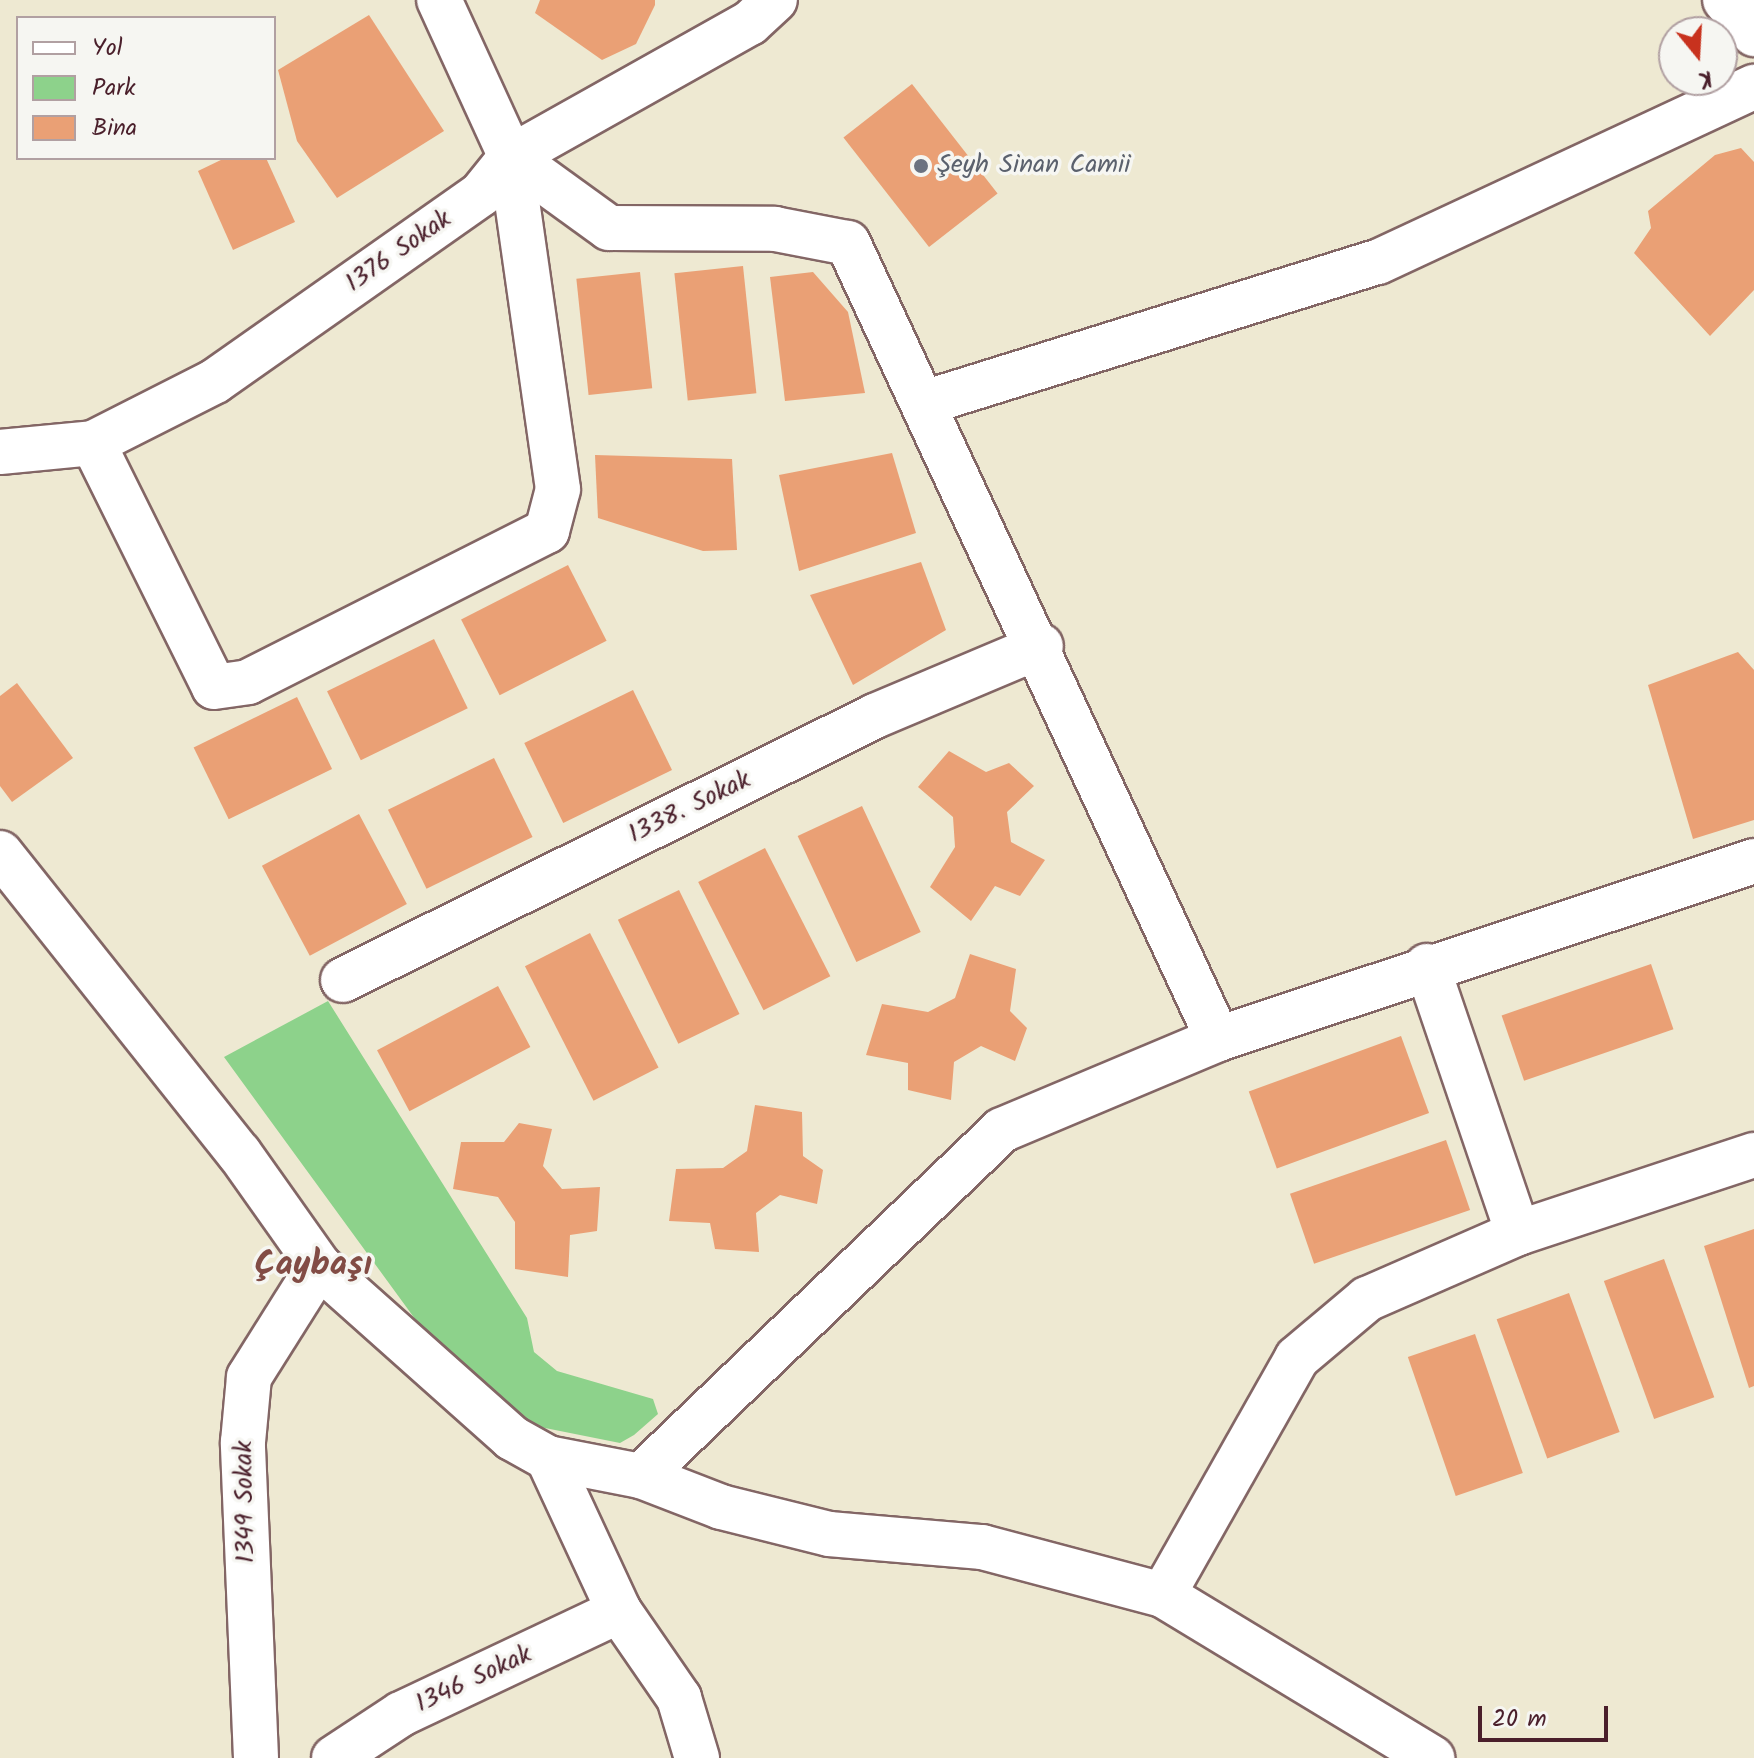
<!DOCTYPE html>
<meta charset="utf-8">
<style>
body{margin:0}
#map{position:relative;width:1754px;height:1758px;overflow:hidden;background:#eee9d2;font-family:Kalam,sans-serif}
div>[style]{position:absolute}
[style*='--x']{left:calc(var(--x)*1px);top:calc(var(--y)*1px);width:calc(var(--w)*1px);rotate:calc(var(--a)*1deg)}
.green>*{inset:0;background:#8dd28b}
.building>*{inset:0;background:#eaa075;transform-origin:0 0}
.roads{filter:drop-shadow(2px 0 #836665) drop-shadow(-2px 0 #836665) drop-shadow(0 2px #836665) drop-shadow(0 -2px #836665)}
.minor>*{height:44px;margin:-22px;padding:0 22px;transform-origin:22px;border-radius:22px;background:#fff}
.dots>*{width:22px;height:22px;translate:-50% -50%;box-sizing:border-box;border:4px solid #f6f6f2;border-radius:50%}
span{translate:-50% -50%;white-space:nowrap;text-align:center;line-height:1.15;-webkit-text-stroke:7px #f6f6f2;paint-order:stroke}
.worship-label{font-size:26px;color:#5b616d}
.left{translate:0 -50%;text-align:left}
.street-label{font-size:26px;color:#4a1f2b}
.district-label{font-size:34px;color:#824c45;font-weight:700}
.legend{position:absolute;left:16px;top:16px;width:260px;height:144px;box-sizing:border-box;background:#f6f6f2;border:2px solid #b1a0a2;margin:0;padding:10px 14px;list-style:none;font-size:24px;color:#4a1f2b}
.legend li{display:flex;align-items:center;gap:16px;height:40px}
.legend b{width:40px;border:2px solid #b1a0a2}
.north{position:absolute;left:1658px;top:16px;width:80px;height:80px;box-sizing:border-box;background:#f6f6f2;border:2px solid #b1a0a2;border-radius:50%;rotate:162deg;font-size:22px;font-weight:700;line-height:32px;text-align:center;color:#4a1f2b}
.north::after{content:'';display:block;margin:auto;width:28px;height:36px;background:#c8321e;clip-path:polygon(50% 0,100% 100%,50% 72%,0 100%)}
.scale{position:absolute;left:1478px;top:1706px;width:130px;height:36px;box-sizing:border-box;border:4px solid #4a1f2b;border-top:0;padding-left:10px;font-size:24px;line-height:28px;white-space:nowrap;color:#4a1f2b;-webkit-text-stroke:6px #f6f6f2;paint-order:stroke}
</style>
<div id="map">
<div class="green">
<div style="clip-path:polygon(328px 1001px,527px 1318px,534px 1352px,557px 1371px,653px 1399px,658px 1414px,634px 1435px,620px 1443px,535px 1426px,426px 1334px,224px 1057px)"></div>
</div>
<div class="building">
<div style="clip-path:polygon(540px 0,655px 0,655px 5px,636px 44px,602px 60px,535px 13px)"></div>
<div style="clip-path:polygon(369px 15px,444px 131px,337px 198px,297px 141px,278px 70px)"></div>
<div style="left:912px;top:84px;width:139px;height:87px;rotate:52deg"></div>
<div style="clip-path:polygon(1741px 148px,1754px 162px,1754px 290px,1710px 336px,1634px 253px,1651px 228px,1648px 211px,1715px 155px)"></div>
<div style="clip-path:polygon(225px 158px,266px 158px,295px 222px,233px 250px,198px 171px)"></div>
<div style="left:743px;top:266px;width:128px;height:69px;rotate:84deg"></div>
<div style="left:640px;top:272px;width:117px;height:64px;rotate:84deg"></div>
<div style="clip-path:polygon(813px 272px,848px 312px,865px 393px,785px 401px,770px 277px)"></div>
<div style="clip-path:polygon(892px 453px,916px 533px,799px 571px,779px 475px)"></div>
<div style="clip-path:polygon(595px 455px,732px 459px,737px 550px,703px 551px,598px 518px)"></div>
<div style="clip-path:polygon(921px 562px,946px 630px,853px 685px,810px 595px)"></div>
<div style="left:568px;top:565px;width:85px;height:120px;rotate:63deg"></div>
<div style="left:434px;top:639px;width:77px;height:119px;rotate:64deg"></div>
<div style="clip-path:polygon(1738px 652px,1754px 670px,1754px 820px,1693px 839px,1648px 685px)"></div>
<div style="clip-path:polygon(17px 683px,73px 758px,12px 802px,0 786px,0 696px)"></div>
<div style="left:633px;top:690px;width:89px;height:121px;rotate:64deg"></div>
<div style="left:297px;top:697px;width:80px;height:115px;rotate:64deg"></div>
<div style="clip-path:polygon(949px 751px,986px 772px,1009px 763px,1034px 786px,1007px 812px,1011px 842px,1045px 860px,1020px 896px,995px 886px,971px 921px,930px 887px,955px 847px,953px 817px,918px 787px)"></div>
<div style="left:494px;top:758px;width:88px;height:118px;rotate:64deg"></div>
<div style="left:862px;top:806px;width:139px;height:71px;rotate:65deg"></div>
<div style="left:359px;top:814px;width:102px;height:110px;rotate:62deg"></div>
<div style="left:765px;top:848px;width:144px;height:75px;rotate:63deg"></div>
<div style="left:679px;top:890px;width:138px;height:68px;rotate:64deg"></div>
<div style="left:590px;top:933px;width:151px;height:73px;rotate:63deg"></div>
<div style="clip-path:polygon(970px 954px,1016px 969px,1010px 1011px,1027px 1028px,1015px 1061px,981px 1046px,954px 1062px,951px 1100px,908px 1090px,908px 1063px,866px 1055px,882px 1004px,928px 1012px,955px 998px)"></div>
<div style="left:1651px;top:964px;width:69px;height:158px;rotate:71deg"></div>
<div style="left:498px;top:986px;width:69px;height:137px;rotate:62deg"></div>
<div style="left:1401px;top:1036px;width:82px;height:162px;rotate:70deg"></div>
<div style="clip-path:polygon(755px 1105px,802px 1112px,803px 1156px,823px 1170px,817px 1204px,780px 1195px,756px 1213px,759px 1252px,715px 1249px,710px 1223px,669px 1221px,676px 1169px,723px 1168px,747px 1151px)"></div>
<div style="clip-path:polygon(519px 1123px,552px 1129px,543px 1166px,562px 1189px,600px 1187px,597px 1231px,570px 1235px,568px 1277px,515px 1269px,515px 1222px,498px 1197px,453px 1189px,461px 1142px,504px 1142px)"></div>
<div style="left:1446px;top:1140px;width:74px;height:165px;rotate:71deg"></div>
<div style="clip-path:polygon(1754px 1229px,1754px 1386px,1749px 1388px,1704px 1246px)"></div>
<div style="left:1664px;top:1259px;width:147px;height:64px;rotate:70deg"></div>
<div style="left:1569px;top:1293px;width:148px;height:77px;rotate:70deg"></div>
<div style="left:1475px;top:1334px;width:147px;height:71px;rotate:71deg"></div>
</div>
<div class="roads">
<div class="minor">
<div style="--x:1725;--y:0;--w:45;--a:49.5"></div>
<div style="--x:511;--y:157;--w:121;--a:35.9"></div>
<div style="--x:609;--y:228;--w:166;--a:0.3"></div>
<div style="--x:775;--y:229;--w:74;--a:10.9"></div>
<div style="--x:848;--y:243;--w:878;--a:65.07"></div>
<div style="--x:924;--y:403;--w:475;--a:-17.3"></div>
<div style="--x:1378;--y:262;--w:415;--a:-25"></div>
<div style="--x:93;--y:443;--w:272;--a:63.6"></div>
<div style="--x:214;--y:687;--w:34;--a:-8"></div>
<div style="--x:248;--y:682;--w:335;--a:-26.8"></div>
<div style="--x:547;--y:531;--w:43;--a:-75.3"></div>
<div style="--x:558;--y:489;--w:335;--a:-98.1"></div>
<div style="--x:511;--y:157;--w:173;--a:-114.6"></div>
<div style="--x:0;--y:452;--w:93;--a:-5.5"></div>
<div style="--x:93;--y:443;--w:137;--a:-26.9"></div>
<div style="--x:215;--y:381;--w:325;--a:-35.1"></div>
<div style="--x:481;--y:194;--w:48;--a:-51"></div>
<div style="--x:511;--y:157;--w:274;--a:-29.3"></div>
<div style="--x:750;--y:23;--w:34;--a:-43"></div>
<div style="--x:0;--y:853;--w:384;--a:51.5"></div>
<div style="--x:239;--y:1153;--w:138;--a:54.7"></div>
<div style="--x:319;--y:1266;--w:259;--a:41.7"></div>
<div style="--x:512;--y:1438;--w:41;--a:29.1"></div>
<div style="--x:548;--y:1458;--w:95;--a:11"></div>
<div style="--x:641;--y:1476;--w:86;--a:21.2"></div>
<div style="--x:721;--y:1507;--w:111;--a:14"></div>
<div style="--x:829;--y:1534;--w:154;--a:4.9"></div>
<div style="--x:982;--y:1547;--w:187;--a:14.9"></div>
<div style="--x:1163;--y:1595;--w:315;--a:31.2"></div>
<div style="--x:1427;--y:966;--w:282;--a:71.2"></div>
<div style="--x:343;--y:980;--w:594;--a:-26.39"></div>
<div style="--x:875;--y:716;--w:180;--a:-22.9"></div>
<div style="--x:548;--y:1458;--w:169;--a:65.1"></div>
<div style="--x:619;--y:1611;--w:106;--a:55.4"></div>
<div style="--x:679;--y:1698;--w:63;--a:73.3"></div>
<div style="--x:641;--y:1476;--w:500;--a:-43.78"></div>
<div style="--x:1002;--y:1130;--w:234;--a:-22.8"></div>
<div style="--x:1218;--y:1039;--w:565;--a:-18.37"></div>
<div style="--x:1163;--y:1595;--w:272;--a:-60.5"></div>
<div style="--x:1297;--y:1358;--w:92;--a:-40.1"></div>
<div style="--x:1367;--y:1299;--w:165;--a:-23.6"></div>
<div style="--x:1518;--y:1233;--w:249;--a:-18.3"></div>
<div style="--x:256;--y:1758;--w:316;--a:-92.4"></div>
<div style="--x:243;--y:1442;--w:65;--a:-84.7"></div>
<div style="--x:249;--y:1377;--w:131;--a:-57.8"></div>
<div style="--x:334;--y:1758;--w:80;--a:-33.3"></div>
<div style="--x:401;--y:1714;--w:241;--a:-25.3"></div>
</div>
</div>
<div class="dots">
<div style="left:921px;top:166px;background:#6b7280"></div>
</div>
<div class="worship-label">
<span class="left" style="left:937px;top:166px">Şeyh Sinan Camii</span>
</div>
<div class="street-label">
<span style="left:399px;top:252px;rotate:-35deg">1376 Sokak</span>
<span style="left:690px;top:808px;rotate:-26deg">1338. Sokak</span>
<span style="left:246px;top:1502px;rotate:-91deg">1349 Sokak</span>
<span style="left:474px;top:1680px;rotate:-25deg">1346 Sokak</span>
</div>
<div class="district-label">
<span style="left:313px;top:1266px">Çaybaşı</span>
</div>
<ul class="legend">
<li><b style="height:10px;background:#fff"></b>Yol</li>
<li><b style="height:22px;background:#8dd28b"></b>Park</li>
<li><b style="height:22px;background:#eaa075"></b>Bina</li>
</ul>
<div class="north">K</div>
<div class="scale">20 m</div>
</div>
